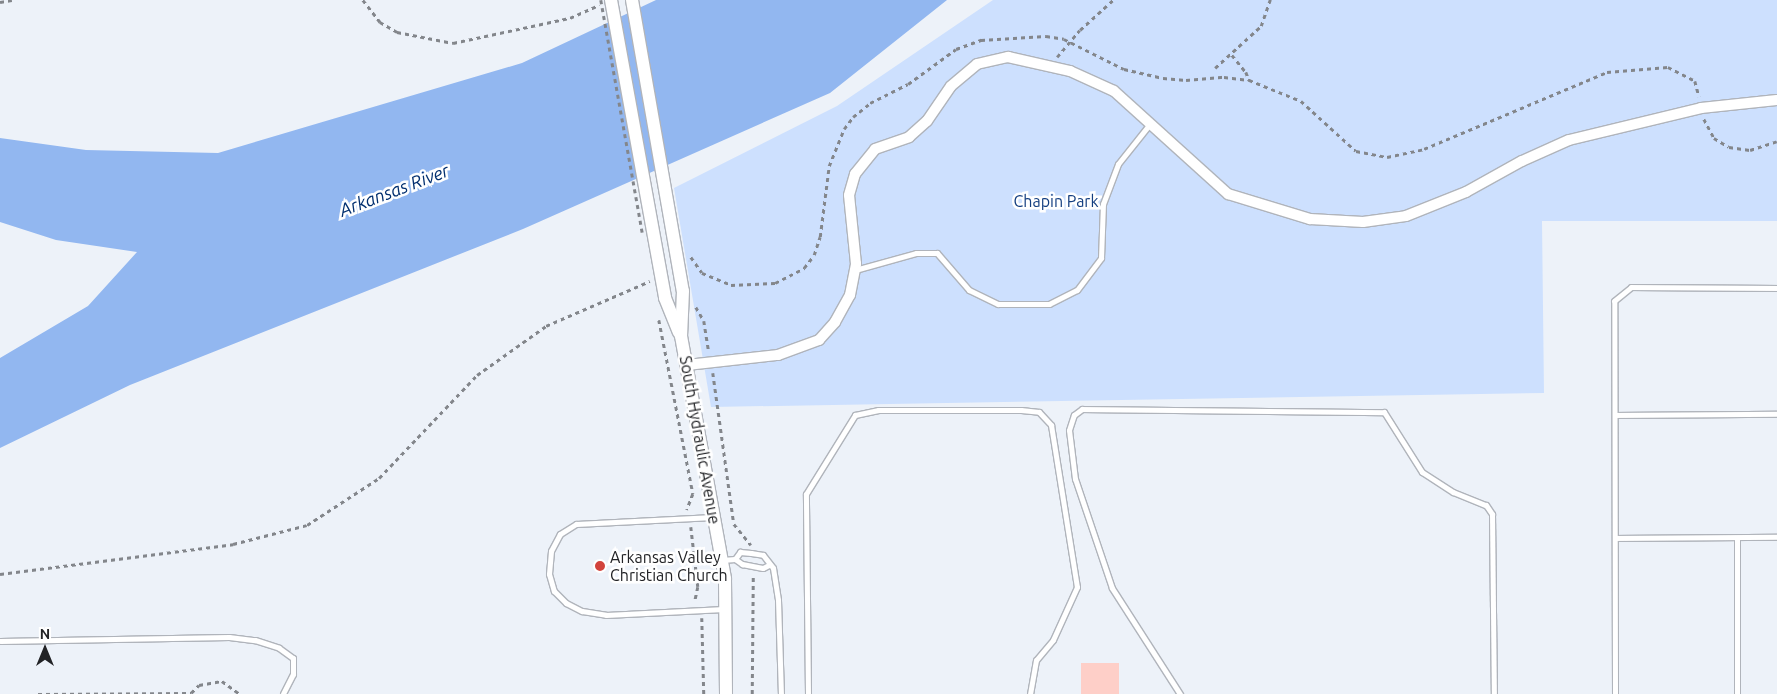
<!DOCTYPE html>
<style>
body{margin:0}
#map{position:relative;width:1777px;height:694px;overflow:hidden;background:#edf2f9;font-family:Ubuntu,sans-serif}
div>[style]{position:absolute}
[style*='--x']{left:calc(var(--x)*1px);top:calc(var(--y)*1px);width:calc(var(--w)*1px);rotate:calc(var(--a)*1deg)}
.green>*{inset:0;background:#cde0fe}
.water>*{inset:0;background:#92b7f0}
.building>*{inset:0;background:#fecfc8;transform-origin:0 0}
.path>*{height:2.5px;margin-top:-1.25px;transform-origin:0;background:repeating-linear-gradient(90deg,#83868b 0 4px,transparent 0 8px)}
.roads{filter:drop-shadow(1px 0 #b0b4bb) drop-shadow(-1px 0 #b0b4bb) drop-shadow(0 1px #b0b4bb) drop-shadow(0 -1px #b0b4bb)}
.service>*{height:5px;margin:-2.5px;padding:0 2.5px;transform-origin:2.5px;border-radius:2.5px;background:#fff}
.minor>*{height:10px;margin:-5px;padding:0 5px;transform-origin:5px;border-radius:5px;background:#fff}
.tertiary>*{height:12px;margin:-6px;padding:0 6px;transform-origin:6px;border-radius:6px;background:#fff}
.path-bridge>*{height:2.5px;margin-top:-1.25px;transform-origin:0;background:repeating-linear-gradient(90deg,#83868b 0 4px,transparent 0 8px)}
.dots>*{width:14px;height:14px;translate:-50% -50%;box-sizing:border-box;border:2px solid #fff;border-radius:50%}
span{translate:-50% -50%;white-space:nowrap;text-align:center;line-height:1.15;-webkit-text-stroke:5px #fff;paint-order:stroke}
.park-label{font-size:16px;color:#133e80}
.street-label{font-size:16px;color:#222326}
.poi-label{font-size:16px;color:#222326}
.left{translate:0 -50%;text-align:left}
.water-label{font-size:18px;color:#022f6f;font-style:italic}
.north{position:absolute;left:20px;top:624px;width:50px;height:50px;-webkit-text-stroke:4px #fff;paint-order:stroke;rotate:0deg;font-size:14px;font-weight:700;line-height:20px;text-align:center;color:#222326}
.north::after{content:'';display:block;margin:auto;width:18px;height:22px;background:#222326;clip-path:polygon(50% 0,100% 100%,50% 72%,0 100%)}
</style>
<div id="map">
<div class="green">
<div style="clip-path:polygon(993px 0,1777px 0,1777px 221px,1542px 221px,1544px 393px,711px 407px,674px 188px,837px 106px)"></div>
</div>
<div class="water">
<div style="clip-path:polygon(656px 0,947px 0,830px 93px,523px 229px,130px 385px,0 448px,0 358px,88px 306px,137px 252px,56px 240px,0 222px,0 138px,86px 150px,218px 153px,522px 63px)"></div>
</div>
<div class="building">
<div style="left:1081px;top:663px;width:38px;height:31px"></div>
</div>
<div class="path">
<div style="--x:363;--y:0;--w:28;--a:52"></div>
<div style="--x:380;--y:22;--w:20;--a:30"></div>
<div style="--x:397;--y:32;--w:57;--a:11.1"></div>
<div style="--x:453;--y:43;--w:120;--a:-12.1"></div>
<div style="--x:570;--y:18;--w:32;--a:-24"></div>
<div style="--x:0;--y:2;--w:12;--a:-9"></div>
<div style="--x:1232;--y:55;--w:22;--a:51"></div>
<div style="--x:1246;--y:72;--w:9;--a:69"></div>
<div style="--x:1057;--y:57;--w:35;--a:-50"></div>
<div style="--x:1080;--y:30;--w:45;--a:-42.3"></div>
<div style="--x:1215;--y:68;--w:62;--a:-42.4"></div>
<div style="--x:1261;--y:26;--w:28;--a:-71"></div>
<div style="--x:1704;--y:119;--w:21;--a:62"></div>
<div style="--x:1714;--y:138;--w:17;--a:31"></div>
<div style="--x:1729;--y:147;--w:21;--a:8"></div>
<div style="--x:1750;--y:150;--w:28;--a:-18"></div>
<div style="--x:691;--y:257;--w:19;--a:55"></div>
<div style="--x:702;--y:273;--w:31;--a:22"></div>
<div style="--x:731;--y:285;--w:44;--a:-2.6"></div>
<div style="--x:775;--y:283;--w:33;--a:-27"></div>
<div style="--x:804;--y:268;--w:16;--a:-52"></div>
<div style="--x:814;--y:255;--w:19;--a:-72"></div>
<div style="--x:820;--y:237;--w:72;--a:-82.8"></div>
<div style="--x:829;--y:166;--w:40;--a:-68"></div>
<div style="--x:844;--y:129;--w:15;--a:-53"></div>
<div style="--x:853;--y:117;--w:22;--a:-39"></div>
<div style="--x:870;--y:103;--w:42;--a:-26.6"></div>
<div style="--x:908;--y:84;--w:59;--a:-36.1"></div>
<div style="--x:956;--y:49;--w:27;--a:-20"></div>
<div style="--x:981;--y:40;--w:65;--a:-3.5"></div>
<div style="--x:1046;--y:36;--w:18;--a:9"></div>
<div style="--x:1064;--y:39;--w:67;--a:26.6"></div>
<div style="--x:1124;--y:69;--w:40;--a:13"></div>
<div style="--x:1163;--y:78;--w:23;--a:5"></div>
<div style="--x:1186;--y:80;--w:38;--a:-5"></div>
<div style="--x:1224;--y:77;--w:25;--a:7"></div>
<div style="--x:1249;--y:80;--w:56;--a:22"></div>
<div style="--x:1301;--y:101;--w:74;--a:42.3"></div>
<div style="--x:1356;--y:151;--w:32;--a:11"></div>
<div style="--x:1387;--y:157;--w:38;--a:-12"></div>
<div style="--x:1424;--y:149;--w:199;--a:-22.8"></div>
<div style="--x:1607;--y:72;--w:61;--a:-4.7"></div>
<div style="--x:1668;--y:67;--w:30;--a:27"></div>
<div style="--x:1695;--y:81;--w:16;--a:75"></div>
<div style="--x:696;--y:307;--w:16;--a:60"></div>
<div style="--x:704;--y:321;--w:30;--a:81"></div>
<div style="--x:659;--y:320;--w:177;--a:78.9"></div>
<div style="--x:693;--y:494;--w:17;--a:111"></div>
<div style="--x:713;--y:373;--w:152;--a:82.1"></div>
<div style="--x:734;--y:524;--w:27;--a:51"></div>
<div style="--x:691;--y:527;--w:60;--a:83.3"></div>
<div style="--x:698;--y:587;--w:14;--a:102"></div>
<div style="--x:0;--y:574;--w:235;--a:-7.3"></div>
<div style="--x:233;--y:544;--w:76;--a:-14.4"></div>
<div style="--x:307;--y:525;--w:86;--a:-33.1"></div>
<div style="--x:379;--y:478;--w:142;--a:-46.4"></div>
<div style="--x:477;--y:375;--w:85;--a:-35.4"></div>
<div style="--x:546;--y:326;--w:113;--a:-23.4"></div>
<div style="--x:702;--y:618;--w:76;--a:88.5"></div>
<div style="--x:38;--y:694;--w:153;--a:-0.4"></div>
<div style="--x:191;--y:693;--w:11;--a:-45"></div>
<div style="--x:199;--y:685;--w:23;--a:-10"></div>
<div style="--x:222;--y:681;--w:22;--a:36"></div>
<div style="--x:752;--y:694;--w:119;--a:-89.5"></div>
</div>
<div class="roads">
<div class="service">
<div style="--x:855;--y:270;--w:63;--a:-15.6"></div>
<div style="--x:916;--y:253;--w:21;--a:0"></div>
<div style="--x:937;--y:253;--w:49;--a:49.1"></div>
<div style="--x:969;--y:290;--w:32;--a:26"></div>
<div style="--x:998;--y:304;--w:51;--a:0"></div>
<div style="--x:1049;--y:304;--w:31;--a:-27"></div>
<div style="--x:1077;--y:290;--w:40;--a:-53"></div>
<div style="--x:1101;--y:258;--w:54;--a:-87.9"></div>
<div style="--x:1103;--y:204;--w:43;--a:-69.4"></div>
<div style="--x:1118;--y:164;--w:50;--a:-51.5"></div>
<div style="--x:1615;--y:415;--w:162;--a:-0.4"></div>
<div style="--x:713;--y:517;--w:137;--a:177.1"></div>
<div style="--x:576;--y:524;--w:19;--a:148"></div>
<div style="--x:560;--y:534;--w:19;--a:118"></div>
<div style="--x:551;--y:551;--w:23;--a:95"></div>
<div style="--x:549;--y:574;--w:18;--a:74"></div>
<div style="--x:554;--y:591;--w:17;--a:45"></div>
<div style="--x:566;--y:603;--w:18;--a:27"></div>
<div style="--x:582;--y:611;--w:24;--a:9"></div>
<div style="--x:606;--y:615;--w:118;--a:-2.9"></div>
<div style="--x:1615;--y:538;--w:162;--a:-0.4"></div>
<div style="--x:1737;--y:538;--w:156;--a:90"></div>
<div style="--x:735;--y:559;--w:9;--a:36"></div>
<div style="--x:742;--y:564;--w:21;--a:11"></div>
<div style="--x:763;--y:568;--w:7;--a:-27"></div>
<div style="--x:722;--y:560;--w:13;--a:-4"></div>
<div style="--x:735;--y:559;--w:9;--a:-54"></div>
<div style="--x:740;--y:552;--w:11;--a:5"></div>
<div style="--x:751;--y:553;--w:12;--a:9"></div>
<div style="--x:763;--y:555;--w:16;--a:52"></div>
<div style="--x:773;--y:568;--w:32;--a:81"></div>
<div style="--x:778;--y:600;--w:94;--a:88.2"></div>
<div style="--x:0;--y:641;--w:229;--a:-1"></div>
<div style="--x:229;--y:637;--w:26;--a:7"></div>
<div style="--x:255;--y:640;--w:25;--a:18"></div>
<div style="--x:279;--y:648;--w:17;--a:36"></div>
<div style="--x:293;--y:658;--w:16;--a:90"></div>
<div style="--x:293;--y:674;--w:22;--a:117"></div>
<div style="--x:808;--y:694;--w:200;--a:-90.6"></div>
<div style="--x:806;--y:494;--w:93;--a:-58.2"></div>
<div style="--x:855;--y:415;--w:24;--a:-12"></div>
<div style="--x:878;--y:410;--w:143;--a:0"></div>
<div style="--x:1021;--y:410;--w:18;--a:6"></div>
<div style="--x:1039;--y:412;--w:18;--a:47"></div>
<div style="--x:1051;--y:425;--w:164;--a:80.9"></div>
<div style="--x:1077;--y:587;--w:58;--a:114.4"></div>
<div style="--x:1053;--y:640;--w:26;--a:130"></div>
<div style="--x:1036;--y:660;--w:35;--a:100"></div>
<div style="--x:1180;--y:694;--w:126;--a:-122.7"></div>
<div style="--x:1112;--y:588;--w:115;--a:-108.7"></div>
<div style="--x:1075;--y:479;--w:49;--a:-97"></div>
<div style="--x:1069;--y:430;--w:16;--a:-72"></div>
<div style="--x:1074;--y:415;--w:10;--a:-37"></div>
<div style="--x:1082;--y:409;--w:302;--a:0.6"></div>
<div style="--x:1384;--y:412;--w:71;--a:57.7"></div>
<div style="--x:1422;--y:472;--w:37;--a:33"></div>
<div style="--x:1453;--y:492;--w:35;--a:22"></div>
<div style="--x:1486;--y:505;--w:11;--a:56"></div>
<div style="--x:1492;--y:514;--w:180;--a:89.4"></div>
<div style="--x:1615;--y:694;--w:393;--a:-90.1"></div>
<div style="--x:1614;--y:301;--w:22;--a:-39"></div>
<div style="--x:1631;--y:287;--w:146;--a:0.4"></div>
</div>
<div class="minor">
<div style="--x:687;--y:365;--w:92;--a:-6.3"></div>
<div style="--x:778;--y:355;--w:44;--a:-20.1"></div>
<div style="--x:819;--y:340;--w:24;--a:-48"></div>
<div style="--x:835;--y:322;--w:31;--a:-61"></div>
<div style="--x:850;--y:295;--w:32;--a:-79"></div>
<div style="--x:856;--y:264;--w:69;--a:-95.8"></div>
<div style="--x:849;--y:195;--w:22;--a:-74"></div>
<div style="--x:855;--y:174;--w:32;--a:-51"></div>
<div style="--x:875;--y:149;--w:36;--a:-19"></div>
<div style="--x:909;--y:137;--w:24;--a:-42"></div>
<div style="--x:927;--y:121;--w:42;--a:-55.6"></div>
<div style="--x:951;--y:86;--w:34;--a:-40"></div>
<div style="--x:977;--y:64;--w:32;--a:-13"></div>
<div style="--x:1008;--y:57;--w:64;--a:12.7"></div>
<div style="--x:1070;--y:71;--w:48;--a:24.4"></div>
<div style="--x:1114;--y:91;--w:154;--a:42.1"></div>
<div style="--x:1228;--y:194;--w:86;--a:17"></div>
<div style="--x:1310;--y:219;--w:53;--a:3.2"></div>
<div style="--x:1363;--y:222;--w:43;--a:-7.9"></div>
<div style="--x:1406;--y:216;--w:65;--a:-21.8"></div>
<div style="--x:1466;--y:192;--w:64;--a:-29"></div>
<div style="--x:1522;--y:161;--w:51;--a:-24.1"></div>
<div style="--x:1569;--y:140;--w:136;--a:-13.6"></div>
<div style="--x:1701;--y:108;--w:76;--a:-6"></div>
</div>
<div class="tertiary">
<div style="--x:611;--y:0;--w:303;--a:79.7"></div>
<div style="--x:665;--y:298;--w:37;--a:68"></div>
<div style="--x:632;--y:0;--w:295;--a:80.1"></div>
<div style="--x:683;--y:291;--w:45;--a:92.5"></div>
<div style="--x:681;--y:336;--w:247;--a:79.7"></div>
<div style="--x:725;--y:579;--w:115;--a:89.5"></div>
</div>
</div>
<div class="path-bridge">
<div style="--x:601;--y:0;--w:239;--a:79.9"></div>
</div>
<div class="dots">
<div style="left:600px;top:566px;background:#d2433c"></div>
</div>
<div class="park-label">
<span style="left:1056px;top:201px">Chapin Park</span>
</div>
<div class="street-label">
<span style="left:700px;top:440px;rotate:80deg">South Hydraulic Avenue</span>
</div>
<div class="poi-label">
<span class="left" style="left:610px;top:566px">Arkansas Valley<br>Christian Church</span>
</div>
<div class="water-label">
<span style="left:394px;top:190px;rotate:-21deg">Arkansas River</span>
</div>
<div class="north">N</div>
</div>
